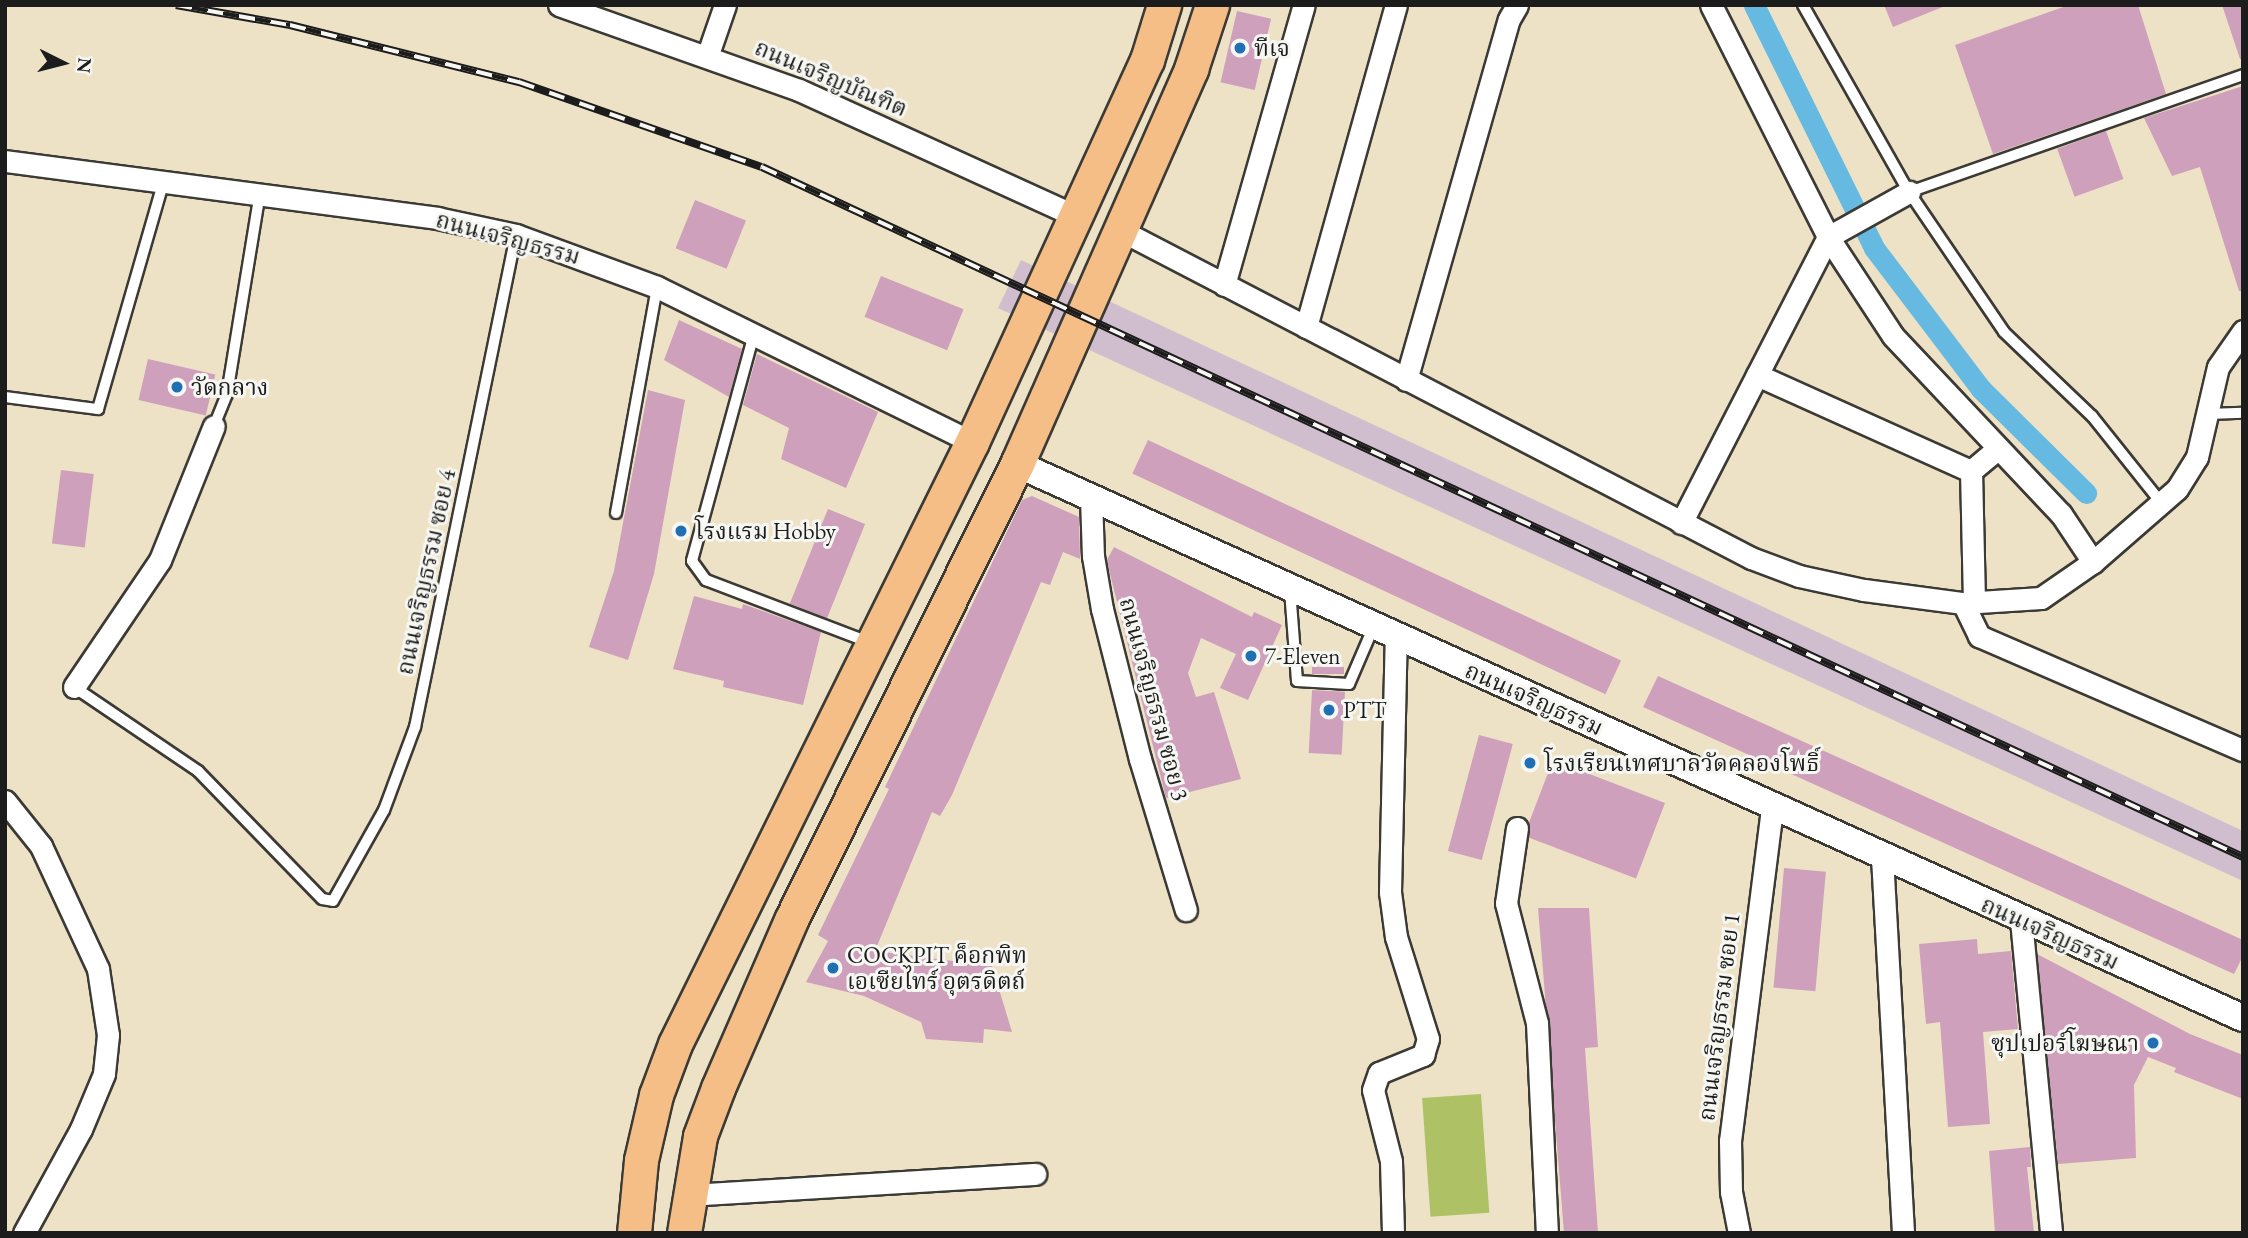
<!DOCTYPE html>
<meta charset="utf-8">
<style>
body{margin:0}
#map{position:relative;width:2248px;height:1238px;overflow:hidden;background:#ede2c5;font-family:"EB Garamond","Noto Serif Thai",serif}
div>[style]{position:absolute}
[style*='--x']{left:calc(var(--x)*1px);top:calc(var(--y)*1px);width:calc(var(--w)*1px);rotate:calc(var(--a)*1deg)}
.industrial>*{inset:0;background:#d0bdce}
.green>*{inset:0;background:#aec265;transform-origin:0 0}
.canal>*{height:21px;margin:-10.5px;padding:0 10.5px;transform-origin:10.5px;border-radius:10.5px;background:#66bae2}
.building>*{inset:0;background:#cea0bc;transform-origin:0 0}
.roads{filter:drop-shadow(2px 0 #3b3a35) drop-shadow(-2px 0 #3b3a35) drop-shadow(0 2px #3b3a35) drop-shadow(0 -2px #3b3a35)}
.service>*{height:10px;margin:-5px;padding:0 5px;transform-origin:5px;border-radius:5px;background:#fff}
.minor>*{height:21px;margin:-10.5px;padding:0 10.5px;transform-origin:10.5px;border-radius:10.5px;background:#fff}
.tertiary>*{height:26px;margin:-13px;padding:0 13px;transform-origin:13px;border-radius:13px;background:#fff}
.primary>*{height:33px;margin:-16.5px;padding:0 16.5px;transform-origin:16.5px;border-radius:16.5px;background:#f6be87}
.rail>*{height:8px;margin-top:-4px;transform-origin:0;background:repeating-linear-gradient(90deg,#f6f6f2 0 16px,#1c1c1c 0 32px);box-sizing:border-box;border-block:2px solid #1c1c1c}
.dots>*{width:19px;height:19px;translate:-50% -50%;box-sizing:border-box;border:4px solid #f6f6f2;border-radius:50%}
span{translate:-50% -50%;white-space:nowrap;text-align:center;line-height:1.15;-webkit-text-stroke:6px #f6f6f2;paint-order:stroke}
.poi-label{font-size:23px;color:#1c1c1c}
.left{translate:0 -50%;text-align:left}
.right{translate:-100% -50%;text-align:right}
.street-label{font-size:23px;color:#1c1c1c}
.frame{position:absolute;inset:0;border:7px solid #1c1c1c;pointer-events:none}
.north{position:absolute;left:28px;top:28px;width:70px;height:70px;-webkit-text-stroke:5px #f6f6f2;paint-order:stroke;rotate:96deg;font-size:19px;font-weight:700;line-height:28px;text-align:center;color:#1c1c1c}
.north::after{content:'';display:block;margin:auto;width:24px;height:32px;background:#1c1c1c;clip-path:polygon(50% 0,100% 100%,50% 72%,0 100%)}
</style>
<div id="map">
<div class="industrial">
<div style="clip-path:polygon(1021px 260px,2243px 831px,2243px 881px,998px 308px)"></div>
</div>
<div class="green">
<div style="left:1481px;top:1094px;width:119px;height:59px;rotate:86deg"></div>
</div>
<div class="canal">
<div style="--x:1754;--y:5;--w:271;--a:63.7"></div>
<div style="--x:1874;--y:248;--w:177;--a:52.8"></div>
<div style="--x:1981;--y:389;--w:148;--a:44.7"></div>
</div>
<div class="building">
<div style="clip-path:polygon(1884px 5px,1944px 5px,1945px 6px,1893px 27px)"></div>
<div style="clip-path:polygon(2069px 5px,2138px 5px,2166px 94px,1993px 154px,1955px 45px)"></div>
<div style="clip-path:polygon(2222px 5px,2243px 5px,2243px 59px,2240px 59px)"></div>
<div style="left:1237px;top:11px;width:35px;height:73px;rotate:13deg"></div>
<div style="clip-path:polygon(2243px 86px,2243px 291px,2239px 291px,2200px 167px,2172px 176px,2144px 118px)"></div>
<div style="left:2106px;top:131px;width:51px;height:52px;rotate:70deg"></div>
<div style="left:695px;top:200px;width:55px;height:52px;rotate:22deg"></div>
<div style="left:881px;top:276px;width:89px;height:44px;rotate:22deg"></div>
<div style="clip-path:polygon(679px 320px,742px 349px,729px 397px,664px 360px)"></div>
<div style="clip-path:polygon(757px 354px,878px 412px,846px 488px,781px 459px,789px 428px,743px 405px)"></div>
<div style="left:148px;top:359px;width:69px;height:42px;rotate:13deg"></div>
<div style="clip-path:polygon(648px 390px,685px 400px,654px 574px,628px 660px,589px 647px,614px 571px)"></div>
<div style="left:1148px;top:440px;width:522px;height:37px;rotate:25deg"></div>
<div style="left:61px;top:470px;width:33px;height:74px;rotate:7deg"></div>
<div style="clip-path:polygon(1032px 496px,1079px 517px,1080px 559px,1063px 552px,1050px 585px,1041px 582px,952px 795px,940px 816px,932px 812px,875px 951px,992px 966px,1012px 1032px,984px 1029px,983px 1043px,926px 1039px,921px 1022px,864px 996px,806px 982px,828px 941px,818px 935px,889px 789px,885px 787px,1022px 500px)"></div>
<div style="left:828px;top:509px;width:40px;height:102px;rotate:22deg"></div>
<div style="clip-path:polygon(1114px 547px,1252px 617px,1254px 612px,1282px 625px,1248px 700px,1220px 688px,1236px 654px,1201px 638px,1188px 673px,1196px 697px,1214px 692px,1241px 779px,1166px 798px,1109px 570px,1107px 560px)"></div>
<div style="clip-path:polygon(694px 596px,742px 609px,743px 604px,821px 632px,803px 705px,723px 687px,724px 681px,673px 669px)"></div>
<div style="left:1312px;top:667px;width:32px;height:7px"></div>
<div style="clip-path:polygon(1658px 676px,2243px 940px,2243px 956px,2234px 974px,1643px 707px)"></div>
<div style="left:1312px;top:690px;width:33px;height:63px;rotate:3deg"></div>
<div style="left:1479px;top:735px;width:35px;height:120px;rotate:15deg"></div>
<div style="left:1553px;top:760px;width:120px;height:81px;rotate:21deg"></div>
<div style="left:1784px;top:868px;width:42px;height:120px;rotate:5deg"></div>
<div style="clip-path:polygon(1538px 908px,1589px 908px,1598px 1047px,1585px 1048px,1598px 1233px,1564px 1233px)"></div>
<div style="clip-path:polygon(1977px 939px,1978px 954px,2011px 951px,2018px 1029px,1983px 1032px,1990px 1124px,1948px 1127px,1940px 1022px,1926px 1024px,1919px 944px)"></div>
<div style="clip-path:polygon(2037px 954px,2190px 1034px,2243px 1055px,2243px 1099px,2174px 1072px,2176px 1068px,2148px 1057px,2134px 1085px,2136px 1158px,2058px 1164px)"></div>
<div style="clip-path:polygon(2030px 1147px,2031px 1167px,2027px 1167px,2034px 1233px,1995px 1233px,1989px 1151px)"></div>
</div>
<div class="roads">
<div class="service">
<div style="--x:1803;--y:5;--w:215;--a:60.5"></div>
<div style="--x:1909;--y:192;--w:169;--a:55.8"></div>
<div style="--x:2004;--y:332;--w:122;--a:43.7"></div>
<div style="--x:2092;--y:416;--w:107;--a:51.4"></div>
<div style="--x:1909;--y:192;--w:354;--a:-19.3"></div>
<div style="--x:754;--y:334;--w:235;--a:105.3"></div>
<div style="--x:692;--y:561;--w:24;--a:54"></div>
<div style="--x:706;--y:580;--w:173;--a:20.9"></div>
<div style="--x:5;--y:397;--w:94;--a:7.4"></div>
<div style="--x:98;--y:409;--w:237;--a:-73.9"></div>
<div style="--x:2207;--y:414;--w:36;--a:-2"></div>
<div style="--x:214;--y:426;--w:35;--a:-68"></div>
<div style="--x:227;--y:394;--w:204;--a:-80.7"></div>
<div style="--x:616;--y:513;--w:230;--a:-79.7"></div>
<div style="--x:1290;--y:590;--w:91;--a:85.6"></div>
<div style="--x:1297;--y:681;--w:52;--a:3.3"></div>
<div style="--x:1349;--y:684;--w:63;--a:-66.7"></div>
<div style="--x:74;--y:687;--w:150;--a:34.1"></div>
<div style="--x:198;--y:771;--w:178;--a:45.9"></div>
<div style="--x:322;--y:899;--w:11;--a:10"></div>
<div style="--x:333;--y:901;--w:104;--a:-60.7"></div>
<div style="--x:384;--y:810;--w:89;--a:-69.5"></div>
<div style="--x:415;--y:727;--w:502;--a:-78.4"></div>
</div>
<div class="minor">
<div style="--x:559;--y:5;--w:255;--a:19.5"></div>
<div style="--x:799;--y:90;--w:304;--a:24.5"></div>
<div style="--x:1711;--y:5;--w:260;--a:63.2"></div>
<div style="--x:1828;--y:237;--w:118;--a:56.7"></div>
<div style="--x:1893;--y:336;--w:245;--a:46.7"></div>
<div style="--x:2061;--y:514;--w:58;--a:56.3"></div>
<div style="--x:708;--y:54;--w:52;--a:-70.9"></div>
<div style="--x:5;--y:161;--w:436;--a:7.5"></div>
<div style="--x:437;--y:218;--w:81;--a:12.1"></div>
<div style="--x:516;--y:235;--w:150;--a:20.2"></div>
<div style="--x:657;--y:287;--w:351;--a:26.2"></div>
<div style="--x:1122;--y:231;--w:709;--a:27.47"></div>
<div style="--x:1751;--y:558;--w:51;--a:20.6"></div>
<div style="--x:1799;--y:576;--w:66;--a:12.2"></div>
<div style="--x:1864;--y:590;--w:100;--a:7.5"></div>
<div style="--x:1963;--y:603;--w:78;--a:-3.7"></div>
<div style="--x:2041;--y:598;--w:63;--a:-34.7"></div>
<div style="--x:2093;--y:562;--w:111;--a:-41"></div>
<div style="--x:2177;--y:489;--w:38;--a:-58"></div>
<div style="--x:2197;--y:457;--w:92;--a:-76.9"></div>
<div style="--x:2218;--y:367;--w:44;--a:-55.2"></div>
<div style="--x:1224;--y:285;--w:291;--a:-74.1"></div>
<div style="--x:1306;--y:327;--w:334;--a:-74.4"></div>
<div style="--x:1757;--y:375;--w:235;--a:24.2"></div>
<div style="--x:1406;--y:380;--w:375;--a:-74.1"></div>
<div style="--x:1509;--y:19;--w:16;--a:-60"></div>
<div style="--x:1091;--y:497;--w:59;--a:88.1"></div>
<div style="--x:1093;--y:556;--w:54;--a:80.4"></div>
<div style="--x:1102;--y:609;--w:155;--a:75.8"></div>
<div style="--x:1140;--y:759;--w:158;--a:73.1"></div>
<div style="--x:1681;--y:523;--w:322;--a:-62.8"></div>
<div style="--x:1828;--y:237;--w:93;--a:-29.1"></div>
<div style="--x:1974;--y:602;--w:131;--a:-91.3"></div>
<div style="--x:1971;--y:471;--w:34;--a:-40"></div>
<div style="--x:1963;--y:603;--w:37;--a:64"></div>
<div style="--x:1979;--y:636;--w:288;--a:23.4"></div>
<div style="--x:74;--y:687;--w:153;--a:-55.9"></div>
<div style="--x:160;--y:560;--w:144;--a:-68.1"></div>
<div style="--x:5;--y:801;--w:58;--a:51.3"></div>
<div style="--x:41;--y:846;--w:136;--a:65.1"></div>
<div style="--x:98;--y:969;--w:67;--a:81.4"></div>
<div style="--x:108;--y:1035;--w:39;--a:96"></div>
<div style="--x:104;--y:1074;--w:60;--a:112.7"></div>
<div style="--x:81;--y:1129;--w:119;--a:118.7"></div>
<div style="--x:1517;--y:828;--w:76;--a:98.3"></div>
<div style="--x:1506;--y:903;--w:124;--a:75.5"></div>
<div style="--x:1537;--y:1023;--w:210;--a:87.3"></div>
<div style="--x:1882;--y:857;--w:377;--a:86.8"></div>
<div style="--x:2021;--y:920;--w:314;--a:84.5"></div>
<div style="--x:689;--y:1195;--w:347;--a:-3.5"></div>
<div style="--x:1393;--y:1233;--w:72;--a:-91.6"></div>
<div style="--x:1391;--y:1161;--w:73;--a:-104.2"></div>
<div style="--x:1373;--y:1090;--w:18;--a:-71"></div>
<div style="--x:1379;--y:1073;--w:48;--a:-22.2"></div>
<div style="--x:1423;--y:1055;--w:17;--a:-73"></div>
<div style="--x:1428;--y:1039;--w:107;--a:-107.4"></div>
<div style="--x:1396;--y:937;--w:45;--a:-97.6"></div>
<div style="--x:1390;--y:892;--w:256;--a:-88.7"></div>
<div style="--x:1739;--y:1233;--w:42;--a:-101"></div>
<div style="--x:1731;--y:1192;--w:51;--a:-91.1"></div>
<div style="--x:1730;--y:1141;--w:337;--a:-82.8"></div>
</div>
<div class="tertiary">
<div style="--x:1017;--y:464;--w:1345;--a:24.32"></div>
</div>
<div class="primary">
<div style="--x:634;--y:1233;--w:73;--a:-84.5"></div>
<div style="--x:641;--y:1160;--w:67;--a:-77"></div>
<div style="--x:656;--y:1095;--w:54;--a:-69.6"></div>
<div style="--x:675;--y:1044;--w:671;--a:-63.74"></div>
<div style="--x:972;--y:442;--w:420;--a:-65.4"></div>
<div style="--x:1147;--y:60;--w:58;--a:-72.8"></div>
<div style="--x:684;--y:1233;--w:98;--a:-80.6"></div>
<div style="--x:700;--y:1136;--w:51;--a:-69.4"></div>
<div style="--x:718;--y:1088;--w:185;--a:-66.5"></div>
<div style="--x:792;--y:918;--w:507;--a:-63.64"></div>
<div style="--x:1017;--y:464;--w:432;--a:-66.2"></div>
<div style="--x:1191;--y:69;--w:67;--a:-71.8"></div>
</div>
</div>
<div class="rail">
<div style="--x:176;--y:5;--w:116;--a:10"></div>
<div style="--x:290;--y:25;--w:236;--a:14"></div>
<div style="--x:519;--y:82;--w:257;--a:19.3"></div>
<div style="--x:762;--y:167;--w:1634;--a:24.98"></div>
</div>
<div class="dots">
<div style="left:1240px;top:48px;background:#1f6fb2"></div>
<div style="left:177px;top:387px;background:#1f6fb2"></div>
<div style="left:681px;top:531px;background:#1f6fb2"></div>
<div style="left:1251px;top:656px;background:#1f6fb2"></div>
<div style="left:1329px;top:710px;background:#1f6fb2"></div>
<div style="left:1530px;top:763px;background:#1f6fb2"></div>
<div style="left:833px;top:968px;background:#1f6fb2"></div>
<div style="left:2153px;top:1043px;background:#1f6fb2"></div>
</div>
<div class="poi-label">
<span class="left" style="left:1254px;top:48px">ทีเจ</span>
<span class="left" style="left:191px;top:387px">วัดกลาง</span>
<span class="left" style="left:695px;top:531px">โรงแรม Hobby</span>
<span class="left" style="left:1265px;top:656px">7-Eleven</span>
<span class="left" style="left:1343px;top:710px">PTT</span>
<span class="left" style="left:1544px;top:763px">โรงเรียนเทศบาลวัดคลองโพธิ์</span>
<span class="left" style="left:847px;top:968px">COCKPIT ค็อกพิท<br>เอเซียไทร์ อุตรดิตถ์</span>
<span class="right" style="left:2139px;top:1043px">ซุปเปอร์โฆษณา</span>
</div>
<div class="street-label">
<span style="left:831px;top:78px;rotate:23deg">ถนนเจริญบัณฑิต</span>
<span style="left:508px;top:238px;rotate:15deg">ถนนเจริญธรรม</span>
<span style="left:426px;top:572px;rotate:-78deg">ถนนเจริญธรรม ซอย 4</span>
<span style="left:1154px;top:699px;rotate:75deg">ถนนเจริญธรรม ซอย 3</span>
<span style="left:1534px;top:699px;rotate:24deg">ถนนเจริญธรรม</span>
<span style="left:2050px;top:933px;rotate:24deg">ถนนเจริญธรรม</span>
<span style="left:1719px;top:1017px;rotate:-83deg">ถนนเจริญธรรม ซอย 1</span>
</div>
<div class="frame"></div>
<div class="north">N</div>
</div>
